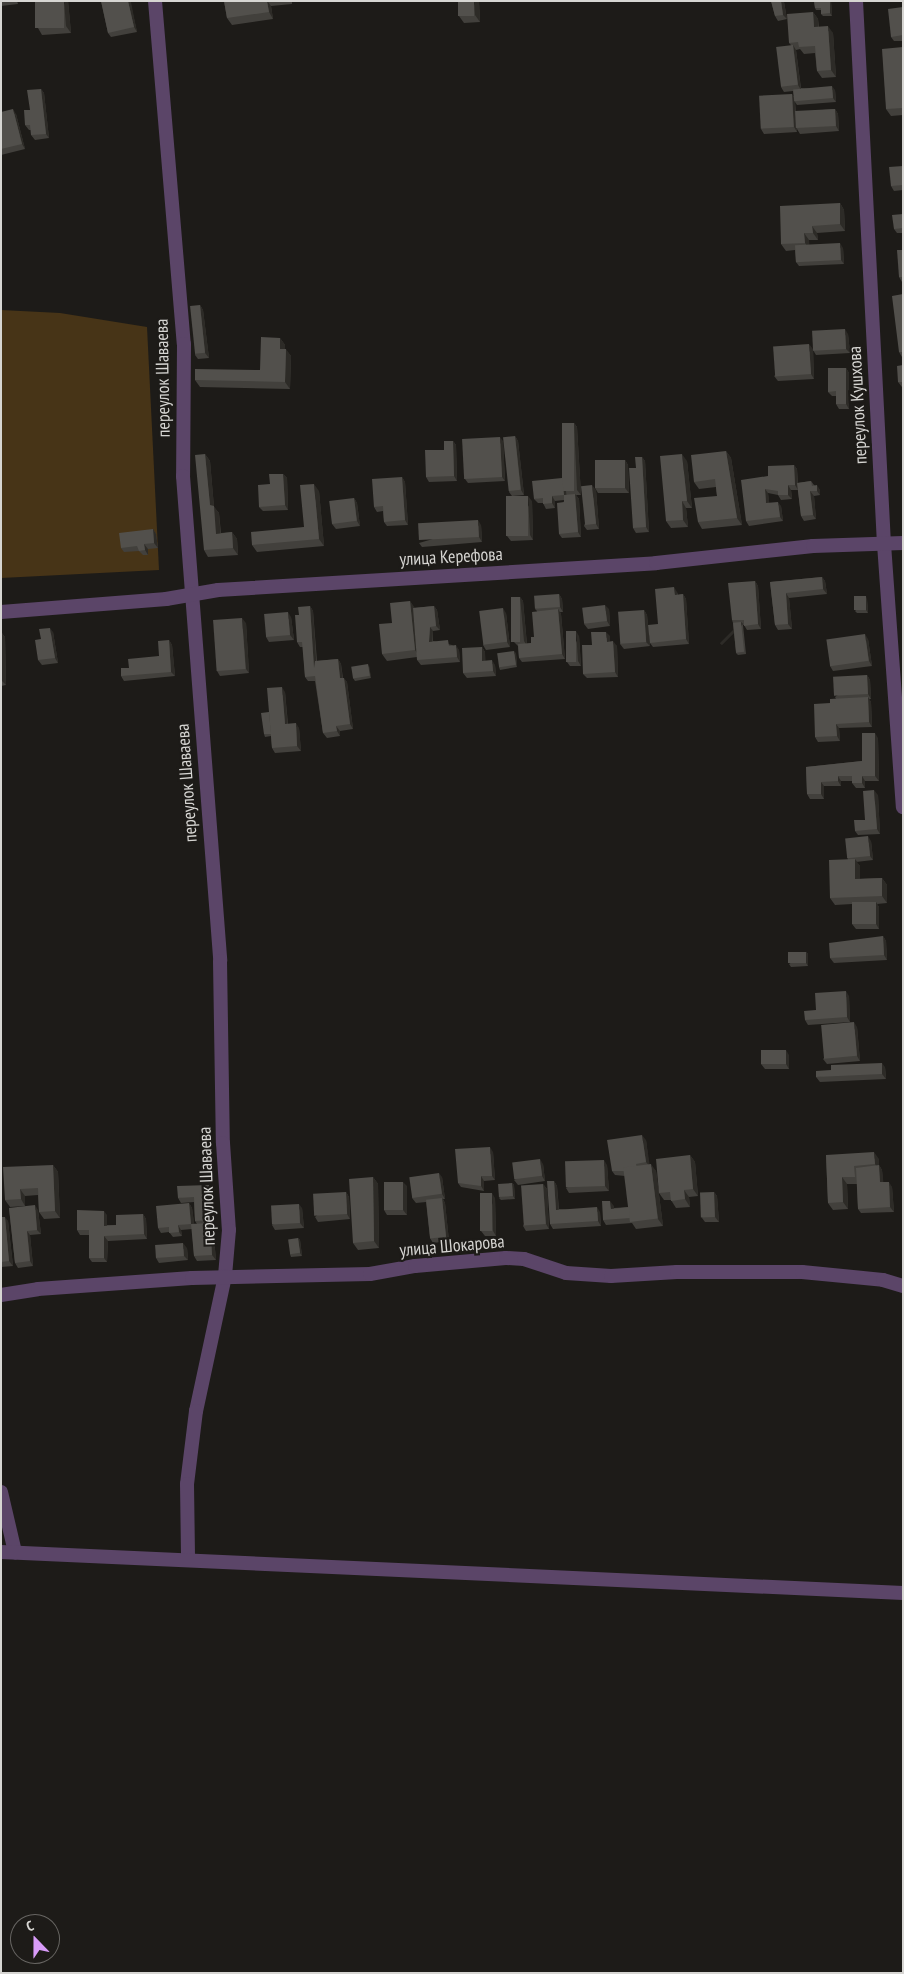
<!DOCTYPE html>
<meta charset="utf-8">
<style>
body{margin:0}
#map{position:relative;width:904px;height:1974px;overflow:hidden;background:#1d1b18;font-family:"PT Sans Narrow",sans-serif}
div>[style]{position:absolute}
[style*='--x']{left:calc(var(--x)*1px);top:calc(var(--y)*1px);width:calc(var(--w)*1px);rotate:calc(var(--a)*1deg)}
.green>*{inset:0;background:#473417}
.minor>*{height:14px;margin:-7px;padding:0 7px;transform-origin:7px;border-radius:7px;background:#5b4568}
.tertiary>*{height:14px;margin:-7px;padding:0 7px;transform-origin:7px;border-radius:7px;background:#5b4568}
.wall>*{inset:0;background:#42403c}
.shaded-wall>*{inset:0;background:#2d2b27;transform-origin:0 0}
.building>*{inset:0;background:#52504c;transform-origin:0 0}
span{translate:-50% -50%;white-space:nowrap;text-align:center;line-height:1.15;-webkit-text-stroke:4.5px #1d1b18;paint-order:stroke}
.street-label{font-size:18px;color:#d6d5d2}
.frame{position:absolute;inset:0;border:2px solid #d6d5d2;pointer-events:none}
.north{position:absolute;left:10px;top:1914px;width:50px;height:50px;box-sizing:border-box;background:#1d1b18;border:1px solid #676562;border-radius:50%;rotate:338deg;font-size:14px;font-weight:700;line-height:20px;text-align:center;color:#d6d5d2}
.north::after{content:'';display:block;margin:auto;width:18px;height:22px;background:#d89bf8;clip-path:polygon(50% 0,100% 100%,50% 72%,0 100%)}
</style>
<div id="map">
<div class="green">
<div style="clip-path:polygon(1px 310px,60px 313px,147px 327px,159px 570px,1px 578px)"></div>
</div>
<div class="minor">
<div style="--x:155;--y:1;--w:344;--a:85.2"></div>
<div style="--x:184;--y:344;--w:132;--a:90.4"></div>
<div style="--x:183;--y:476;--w:486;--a:85.6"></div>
<div style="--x:220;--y:961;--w:182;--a:89.1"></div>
<div style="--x:223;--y:1143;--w:87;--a:86.1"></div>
<div style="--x:229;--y:1230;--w:46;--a:95"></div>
<div style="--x:225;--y:1276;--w:138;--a:102.1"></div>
<div style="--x:196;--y:1411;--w:74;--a:97"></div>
<div style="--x:187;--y:1484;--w:75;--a:89.2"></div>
<div style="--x:856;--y:1;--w:544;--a:87.05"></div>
<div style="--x:884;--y:544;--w:264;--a:85.9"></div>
<div style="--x:1;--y:612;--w:166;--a:-4.5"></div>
<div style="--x:166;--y:599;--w:53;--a:-9.8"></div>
<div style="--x:218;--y:590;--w:439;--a:-3.5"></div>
<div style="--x:656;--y:563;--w:158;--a:-6.2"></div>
<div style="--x:813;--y:546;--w:90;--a:-1.9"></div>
<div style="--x:1;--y:1295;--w:37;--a:-9"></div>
<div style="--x:38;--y:1289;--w:154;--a:-4.1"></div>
<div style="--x:192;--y:1278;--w:178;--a:-1.3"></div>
<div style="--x:370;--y:1274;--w:46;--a:-10.1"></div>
<div style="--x:415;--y:1266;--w:91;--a:-5"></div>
<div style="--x:506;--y:1258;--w:18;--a:3"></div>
<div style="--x:524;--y:1259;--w:44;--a:18.4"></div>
<div style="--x:566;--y:1273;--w:45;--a:3.8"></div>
<div style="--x:611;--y:1276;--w:66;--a:-3.5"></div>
<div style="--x:677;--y:1272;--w:125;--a:0"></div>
<div style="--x:802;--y:1272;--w:81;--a:5.6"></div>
<div style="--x:883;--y:1280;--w:21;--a:17"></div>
<div style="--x:1;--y:1492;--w:62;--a:76.9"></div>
</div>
<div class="tertiary">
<div style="--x:1;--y:1552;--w:903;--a:2.6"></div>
</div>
<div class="wall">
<div style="clip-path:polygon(1px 1px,17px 1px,18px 4px,1px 6px)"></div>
<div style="clip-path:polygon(68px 1px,71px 33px,42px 35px,38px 28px)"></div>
<div style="clip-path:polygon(101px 1px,130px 1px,137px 32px,111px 37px,108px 33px)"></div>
<div style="clip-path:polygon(224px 1px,292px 1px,292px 4px,271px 6px,273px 19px,232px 25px,227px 18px)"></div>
<div style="clip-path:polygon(479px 1px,480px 22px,464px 23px,459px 16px)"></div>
<div style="clip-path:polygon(771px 1px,788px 1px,784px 2px,787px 19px,778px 21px,775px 16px)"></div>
<div style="clip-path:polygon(814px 1px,831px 1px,832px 16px,823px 16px,821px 14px,821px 10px,816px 10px,815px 8px)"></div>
<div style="clip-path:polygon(903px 7px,903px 41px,894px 41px,891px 37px)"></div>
<div style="clip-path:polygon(813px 12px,818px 19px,819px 27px,833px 33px,836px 77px,822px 78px,817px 71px,815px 53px,804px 54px,800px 49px,796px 50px,801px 88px,835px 90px,836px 102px,797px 105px,795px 102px,796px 112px,835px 109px,838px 114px,839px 131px,800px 134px,797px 129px,797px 132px,764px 134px,761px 129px,792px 94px,794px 97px,793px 91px,784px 92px,781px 87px,791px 45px,789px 43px)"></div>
<div style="clip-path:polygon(903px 47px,903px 115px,891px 116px,886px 109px)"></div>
<div style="clip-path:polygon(41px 89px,44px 93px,49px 138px,35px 140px,31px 135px,31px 130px,29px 130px,25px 125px)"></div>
<div style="clip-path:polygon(1px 112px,16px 114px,25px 149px,1px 155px)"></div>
<div style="clip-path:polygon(903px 166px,903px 190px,894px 191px,891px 186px)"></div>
<div style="clip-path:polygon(840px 203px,844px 210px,845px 231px,817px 233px,818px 240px,809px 240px,809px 245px,843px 248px,844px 264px,799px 266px,796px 262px,795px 250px,786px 251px,781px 244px)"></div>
<div style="clip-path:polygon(903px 214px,903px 233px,897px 233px,894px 229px)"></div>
<div style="clip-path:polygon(903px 250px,903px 282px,902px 282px,899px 277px)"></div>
<div style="clip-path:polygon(903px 294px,903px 357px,902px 357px,899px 352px)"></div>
<div style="clip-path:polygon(200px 305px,203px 310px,209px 358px,198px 359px,195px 355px)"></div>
<div style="clip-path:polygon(848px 334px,850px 353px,816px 355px,813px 350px)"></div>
<div style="clip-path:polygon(280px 338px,285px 345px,285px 349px,291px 356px,290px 389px,200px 387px,195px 380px,260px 370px)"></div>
<div style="clip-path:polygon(813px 349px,814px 379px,778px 381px,774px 376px)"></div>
<div style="clip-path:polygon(903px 365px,903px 387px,902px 387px,898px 382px)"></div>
<div style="clip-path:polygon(846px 368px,849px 373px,849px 409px,839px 409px,836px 404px,836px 396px,832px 396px,828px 392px)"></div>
<div style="clip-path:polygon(574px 423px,577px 427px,581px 495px,576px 495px,579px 499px,581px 537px,562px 538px,559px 534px,564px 500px,555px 501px,555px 508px,546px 509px,543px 503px,538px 503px,534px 499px,566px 488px)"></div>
<div style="clip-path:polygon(515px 436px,518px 441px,524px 495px,512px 496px,509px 492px)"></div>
<div style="clip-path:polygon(453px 441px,456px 445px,457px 481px,429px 482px,426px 477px,444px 450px)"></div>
<div style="clip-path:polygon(503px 441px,505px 481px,468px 483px,465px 479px)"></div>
<div style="clip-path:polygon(726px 451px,731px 458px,742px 525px,702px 529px,698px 522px,717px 496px,716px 487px,699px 489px,694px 482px)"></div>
<div style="clip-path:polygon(205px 454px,210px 461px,214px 507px,219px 513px,221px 533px,232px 532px,237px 539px,238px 555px,208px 557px,204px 550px)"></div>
<div style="clip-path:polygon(642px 457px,645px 461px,649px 532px,636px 533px,633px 528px,636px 468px)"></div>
<div style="clip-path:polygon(625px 460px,628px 465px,629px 493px,598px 493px,595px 488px)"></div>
<div style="clip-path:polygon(687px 461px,692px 508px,686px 508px,688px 527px,671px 528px,666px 521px)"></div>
<div style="clip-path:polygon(794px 465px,797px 469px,798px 483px,811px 481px,814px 485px,820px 490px,820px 495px,814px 496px,816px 519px,804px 521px,801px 516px,798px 490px,791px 490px,792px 499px,781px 500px,778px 495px,768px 493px,769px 503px,781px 506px,783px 521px,749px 526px,746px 521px,768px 476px)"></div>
<div style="clip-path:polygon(283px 474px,287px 478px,288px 510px,263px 511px,259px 507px,270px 484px)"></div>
<div style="clip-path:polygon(402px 477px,405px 482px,408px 525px,387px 526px,384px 522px,383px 511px,377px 512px,374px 507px)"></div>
<div style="clip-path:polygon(596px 490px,599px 529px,587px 530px,584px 526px)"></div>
<div style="clip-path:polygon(319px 491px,324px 546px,257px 552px,252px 545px,304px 527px)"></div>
<div style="clip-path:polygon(354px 498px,357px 503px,360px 526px,336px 529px,332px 524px)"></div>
<div style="clip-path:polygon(532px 501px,533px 540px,511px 541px,507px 536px)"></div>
<div style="clip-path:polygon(481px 525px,482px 542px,422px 547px,419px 543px)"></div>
<div style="clip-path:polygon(153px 529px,156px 534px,158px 548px,148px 549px,148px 555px,143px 555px,139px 551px,124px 552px,121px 548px)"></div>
<div style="clip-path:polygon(822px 577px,825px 581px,827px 594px,789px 598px,792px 629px,778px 630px,775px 625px,770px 582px)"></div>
<div style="clip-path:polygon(755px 581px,758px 586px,761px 629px,747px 630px,744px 625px,743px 625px,746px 654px,738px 655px,736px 653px,733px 623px,732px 620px)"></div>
<div style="clip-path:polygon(677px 592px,678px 595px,683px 594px,686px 599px,689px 644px,653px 647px,650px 643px,658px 624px)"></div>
<div style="clip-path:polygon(559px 594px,562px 599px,563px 612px,560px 612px,561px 614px,565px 659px,522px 662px,519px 658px,518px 646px,514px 642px,520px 597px,523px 601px,527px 644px,531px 643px,534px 637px,537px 611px,535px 609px)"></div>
<div style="clip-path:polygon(867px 599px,868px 613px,857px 613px,855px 611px)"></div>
<div style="clip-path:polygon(410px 601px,414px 608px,434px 606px,437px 610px,440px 630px,433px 631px,433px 641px,452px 645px,459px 650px,460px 662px,421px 665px,417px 660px,417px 657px,387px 661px,382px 654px,392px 623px)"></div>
<div style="clip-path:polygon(310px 606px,313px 611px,317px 661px,338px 659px,341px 664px,343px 678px,347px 682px,353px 729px,340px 731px,340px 736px,327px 738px,323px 733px,315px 681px,308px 681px,305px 677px,303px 647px,300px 647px,297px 642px,299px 615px)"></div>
<div style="clip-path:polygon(609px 609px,610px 626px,588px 629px,584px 624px)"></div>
<div style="clip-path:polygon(644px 610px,647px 615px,650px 646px,624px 649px,620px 644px)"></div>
<div style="clip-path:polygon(506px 613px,510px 647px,486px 650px,483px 645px)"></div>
<div style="clip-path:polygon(291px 617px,294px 640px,269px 642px,266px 637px)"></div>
<div style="clip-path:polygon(246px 623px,249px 673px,220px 676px,217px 671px)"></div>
<div style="clip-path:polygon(1px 632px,5px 637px,6px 685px,1px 686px)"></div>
<div style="clip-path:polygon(53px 632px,58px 663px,42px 665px,38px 660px,41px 639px)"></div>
<div style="clip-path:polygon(579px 636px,581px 666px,570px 666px,567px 662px)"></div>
<div style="clip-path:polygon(610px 636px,610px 642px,617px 646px,618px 677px,587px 678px,583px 674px,592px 645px)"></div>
<div style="clip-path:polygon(868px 639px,872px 666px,833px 671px,830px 666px)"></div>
<div style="clip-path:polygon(169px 640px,172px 645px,175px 676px,124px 681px,121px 676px,129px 668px,159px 656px)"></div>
<div style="clip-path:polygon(482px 647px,485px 652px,485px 661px,495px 665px,496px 676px,467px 678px,463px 673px)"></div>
<div style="clip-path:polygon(516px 653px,517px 667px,500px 670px,499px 667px)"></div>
<div style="clip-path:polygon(369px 666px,371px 678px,355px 681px,353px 678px)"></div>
<div style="clip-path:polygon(867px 675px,870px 680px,871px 699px,869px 699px,871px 702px,872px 727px,839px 728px,840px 741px,818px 742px,815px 737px,836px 699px,835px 697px)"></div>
<div style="clip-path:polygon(285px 692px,288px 724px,299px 728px,301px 751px,275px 753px,272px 748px,271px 736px,265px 737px,264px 734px,269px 712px)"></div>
<div style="clip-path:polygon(878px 738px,879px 781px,865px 781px,865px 788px,856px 788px,852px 783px,852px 781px,841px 781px,841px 786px,824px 786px,824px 799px,810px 799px,807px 794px,806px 767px,862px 761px)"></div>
<div style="clip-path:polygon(878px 795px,880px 834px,858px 835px,855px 831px,865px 820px)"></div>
<div style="clip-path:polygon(871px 841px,873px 860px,856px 862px,860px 866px,860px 879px,882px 878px,887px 885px,887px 903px,877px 904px,879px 907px,879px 929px,856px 929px,852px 924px,852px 904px,835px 905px,830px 898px,848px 859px,847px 857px)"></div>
<div style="clip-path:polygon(883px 936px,886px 941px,887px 960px,834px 963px,830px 958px)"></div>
<div style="clip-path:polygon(806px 952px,808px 954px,808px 966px,791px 967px,789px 964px)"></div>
<div style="clip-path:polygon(849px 996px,850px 1022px,808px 1025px,805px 1020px,816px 1010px)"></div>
<div style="clip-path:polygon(857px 1027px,860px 1061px,827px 1064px,823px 1059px)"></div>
<div style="clip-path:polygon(789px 1055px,789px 1069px,765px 1069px,761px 1064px)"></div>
<div style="clip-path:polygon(885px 1067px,886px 1079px,820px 1082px,816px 1077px)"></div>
<div style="clip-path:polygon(646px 1140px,649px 1165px,656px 1171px,663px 1226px,636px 1229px,632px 1223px,606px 1225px,603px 1220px,614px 1206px,614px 1208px,629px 1207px,625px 1176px,615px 1175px,612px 1171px)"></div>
<div style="clip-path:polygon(493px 1152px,495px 1180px,484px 1181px,484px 1191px,461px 1187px,458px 1183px)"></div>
<div style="clip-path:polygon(690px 1155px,695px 1162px,698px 1196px,689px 1197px,690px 1207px,676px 1208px,671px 1200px,664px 1200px,659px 1193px)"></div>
<div style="clip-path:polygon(826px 1155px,879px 1159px,879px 1165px,882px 1170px,883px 1182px,892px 1187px,894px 1212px,861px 1213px,858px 1209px,857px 1184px,847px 1184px,848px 1209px,833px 1210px,828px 1203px)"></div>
<div style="clip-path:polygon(543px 1164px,545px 1181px,518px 1185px,514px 1180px)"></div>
<div style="clip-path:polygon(53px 1165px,58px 1172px,60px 1218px,44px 1219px,39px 1212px,38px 1195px,25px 1196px,25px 1206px,10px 1207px,5px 1200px)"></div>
<div style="clip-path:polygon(607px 1165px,609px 1191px,569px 1193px,566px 1188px)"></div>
<div style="clip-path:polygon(373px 1177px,378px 1184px,379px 1248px,358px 1250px,353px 1243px)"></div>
<div style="clip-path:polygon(442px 1177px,445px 1199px,443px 1199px,445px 1203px,449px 1241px,433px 1243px,430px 1238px,426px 1202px,416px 1203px,412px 1198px)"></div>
<div style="clip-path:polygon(554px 1181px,557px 1186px,559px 1209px,600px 1212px,601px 1226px,553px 1229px,550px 1224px)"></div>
<div style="clip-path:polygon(512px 1183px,514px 1185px,515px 1199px,501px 1200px,499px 1198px)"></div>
<div style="clip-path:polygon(543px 1184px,547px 1189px,549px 1229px,526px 1231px,523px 1226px)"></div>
<div style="clip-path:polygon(407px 1186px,407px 1215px,387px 1215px,384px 1210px)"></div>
<div style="clip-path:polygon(212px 1190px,214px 1225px,212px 1225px,213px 1228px,216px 1260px,197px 1261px,194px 1256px,192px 1229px,181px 1230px,182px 1236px,173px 1237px,169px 1232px,161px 1233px,158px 1228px,189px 1203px,192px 1208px,194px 1224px,197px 1224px,195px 1221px,194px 1202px,181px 1203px,178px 1198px)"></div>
<div style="clip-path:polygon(346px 1192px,349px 1197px,350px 1219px,318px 1222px,315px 1217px)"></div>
<div style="clip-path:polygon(714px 1192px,717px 1196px,719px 1222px,705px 1222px,702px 1218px)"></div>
<div style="clip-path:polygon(495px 1198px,496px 1236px,485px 1236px,481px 1231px)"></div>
<div style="clip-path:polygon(9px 1208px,38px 1210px,41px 1234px,30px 1235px,33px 1266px,18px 1268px,15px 1263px)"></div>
<div style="clip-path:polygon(302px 1208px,304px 1228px,275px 1230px,272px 1225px)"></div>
<div style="clip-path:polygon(143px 1214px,146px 1219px,147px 1239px,108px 1241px,107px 1262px,92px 1262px,89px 1258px,89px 1235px,80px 1235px,77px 1230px,107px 1215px,107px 1225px,116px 1225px)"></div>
<div style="clip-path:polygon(1px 1217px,8px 1221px,13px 1266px,1px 1267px)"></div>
<div style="clip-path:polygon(298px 1238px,300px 1240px,302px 1256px,291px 1257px,290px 1254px)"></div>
<div style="clip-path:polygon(187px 1248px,188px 1260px,159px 1263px,156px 1258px)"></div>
</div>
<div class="shaded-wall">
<div style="clip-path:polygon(64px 1px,68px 1px,71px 33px,66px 26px)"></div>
<div style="clip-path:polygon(128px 1px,130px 1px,131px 2px,137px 32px,134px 27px)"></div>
<div style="clip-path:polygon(267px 1px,271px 1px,268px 2px,271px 6px,273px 19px,269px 12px)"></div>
<div style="clip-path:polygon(474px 1px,479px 1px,480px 22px,475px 15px)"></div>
<div style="clip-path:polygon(781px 1px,783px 1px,784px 2px,787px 19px,783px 15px)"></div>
<div style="clip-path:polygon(830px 1px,831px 1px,832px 16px,830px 13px)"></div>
<div style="clip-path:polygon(813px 12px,818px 19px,819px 34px,814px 27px)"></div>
<div style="clip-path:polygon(828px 26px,833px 33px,836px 77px,831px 70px)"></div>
<div style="clip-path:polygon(793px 45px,796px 50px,801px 90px,798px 85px)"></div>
<div style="clip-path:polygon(832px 86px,835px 90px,836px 102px,833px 98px)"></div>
<div style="clip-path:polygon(41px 89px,44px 93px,49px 138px,46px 134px)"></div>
<div style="clip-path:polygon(792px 94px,795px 99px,794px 100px,795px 102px,797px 132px,794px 127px)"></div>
<div style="clip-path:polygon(13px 109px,16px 114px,25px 149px,22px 144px)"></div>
<div style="clip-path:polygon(835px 109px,838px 114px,839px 131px,836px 126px)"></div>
<div style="clip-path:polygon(840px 203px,844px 210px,845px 231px,840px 224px)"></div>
<div style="clip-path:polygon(812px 226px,817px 233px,818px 240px,813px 233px)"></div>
<div style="clip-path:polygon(804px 233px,809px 240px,810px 250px,805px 243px)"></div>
<div style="clip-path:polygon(840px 243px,843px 248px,844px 264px,841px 260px)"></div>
<div style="clip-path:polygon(200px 305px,203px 310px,209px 358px,205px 353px)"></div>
<div style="clip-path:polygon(845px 329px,848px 334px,850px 353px,846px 349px)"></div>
<div style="clip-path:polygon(280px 338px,285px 345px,285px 356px,280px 349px)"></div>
<div style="clip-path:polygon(809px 344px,813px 349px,814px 379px,811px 374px)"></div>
<div style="clip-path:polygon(286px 349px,291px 356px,290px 389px,285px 382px)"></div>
<div style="clip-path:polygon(846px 368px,849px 373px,849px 409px,846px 404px)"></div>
<div style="clip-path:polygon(574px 423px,577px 427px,581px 495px,577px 490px)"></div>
<div style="clip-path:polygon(515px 436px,518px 441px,524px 495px,521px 490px)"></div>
<div style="clip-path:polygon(500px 437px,503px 441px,505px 481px,502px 477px)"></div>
<div style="clip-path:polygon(453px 441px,456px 445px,457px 481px,454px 476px)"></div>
<div style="clip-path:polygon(726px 451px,731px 458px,742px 525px,737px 518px)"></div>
<div style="clip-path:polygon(205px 454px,210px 461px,214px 507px,219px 513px,221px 541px,216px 534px,210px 505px)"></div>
<div style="clip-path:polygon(682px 454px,687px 461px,692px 508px,687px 501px)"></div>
<div style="clip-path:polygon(642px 457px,645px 461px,649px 532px,646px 527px)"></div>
<div style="clip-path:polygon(625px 460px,628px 465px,629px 493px,625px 488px)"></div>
<div style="clip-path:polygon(794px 465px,797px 469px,798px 490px,795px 485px)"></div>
<div style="clip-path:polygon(283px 474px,287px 478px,288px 510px,285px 505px)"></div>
<div style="clip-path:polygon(402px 477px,405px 482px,408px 525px,405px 520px)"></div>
<div style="clip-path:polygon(562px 478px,565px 483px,567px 500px,564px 495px)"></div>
<div style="clip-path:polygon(314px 484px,319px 491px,324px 546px,319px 539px)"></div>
<div style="clip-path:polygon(592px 485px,596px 490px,599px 529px,596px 524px)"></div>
<div style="clip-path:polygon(788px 485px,791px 490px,792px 499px,788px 495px)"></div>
<div style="clip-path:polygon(817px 485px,820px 490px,820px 495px,817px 491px)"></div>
<div style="clip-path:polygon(765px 489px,768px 493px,770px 508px,766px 503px)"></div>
<div style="clip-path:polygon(810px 491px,814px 496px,816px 519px,813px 515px)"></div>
<div style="clip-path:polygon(575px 494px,579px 499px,581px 537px,578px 532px)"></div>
<div style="clip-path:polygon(528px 496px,532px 501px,533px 540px,530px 535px)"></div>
<div style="clip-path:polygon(552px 496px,555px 501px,555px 508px,552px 503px)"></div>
<div style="clip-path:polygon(354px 498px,357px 503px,360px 526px,357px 521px)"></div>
<div style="clip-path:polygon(682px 501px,686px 508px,688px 527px,683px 520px)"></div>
<div style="clip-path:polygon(778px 502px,781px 506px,783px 521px,780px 517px)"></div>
<div style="clip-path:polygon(478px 520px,481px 525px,482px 542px,479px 537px)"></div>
<div style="clip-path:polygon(153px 529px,156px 534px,158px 548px,154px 543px)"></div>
<div style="clip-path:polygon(232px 532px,237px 539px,238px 555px,233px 548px)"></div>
<div style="clip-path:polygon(144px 544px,148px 549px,148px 555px,145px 550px)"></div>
<div style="clip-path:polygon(822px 577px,825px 581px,827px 594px,823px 589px)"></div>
<div style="clip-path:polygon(755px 581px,758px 586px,761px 629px,758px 624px)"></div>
<div style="clip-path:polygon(674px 587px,677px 592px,678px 600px,675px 595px)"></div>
<div style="clip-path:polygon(786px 593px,789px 598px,792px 629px,788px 624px)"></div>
<div style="clip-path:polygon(559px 594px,562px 599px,563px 612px,560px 607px)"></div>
<div style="clip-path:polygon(683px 594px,686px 599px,689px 644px,686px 639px)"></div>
<div style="clip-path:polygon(866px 596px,867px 599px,868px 613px,866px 610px)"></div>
<div style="clip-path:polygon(520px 597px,523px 601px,527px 646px,524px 641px)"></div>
<div style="clip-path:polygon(410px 601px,415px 608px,420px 657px,415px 650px)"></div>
<div style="clip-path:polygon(605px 605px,609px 609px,610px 626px,607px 621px)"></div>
<div style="clip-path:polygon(310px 606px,313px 611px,317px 673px,314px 668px)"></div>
<div style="clip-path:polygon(434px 606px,437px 610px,440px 630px,436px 626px)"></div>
<div style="clip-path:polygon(503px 608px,506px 613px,510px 647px,507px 642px)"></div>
<div style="clip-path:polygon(558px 609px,561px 614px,565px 659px,562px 654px)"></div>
<div style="clip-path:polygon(644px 610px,647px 615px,650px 646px,646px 642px)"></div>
<div style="clip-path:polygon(288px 612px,291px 617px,294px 640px,290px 635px)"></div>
<div style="clip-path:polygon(242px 618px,246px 623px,249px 673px,246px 669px)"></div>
<div style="left:741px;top:622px;width:3px;height:30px;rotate:45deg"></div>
<div style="clip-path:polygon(430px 627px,433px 631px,432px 647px,429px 642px)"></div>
<div style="clip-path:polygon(50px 628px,53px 632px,58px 663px,55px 658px)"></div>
<div style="clip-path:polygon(576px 631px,579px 636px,581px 666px,578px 661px)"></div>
<div style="clip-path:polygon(1px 632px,5px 637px,6px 685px,2px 681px)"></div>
<div style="clip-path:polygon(606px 632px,610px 636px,610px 647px,607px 642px)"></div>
<div style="clip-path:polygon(865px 634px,868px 639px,872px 666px,869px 661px)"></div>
<div style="clip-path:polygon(169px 640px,172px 645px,175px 676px,171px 672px)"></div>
<div style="clip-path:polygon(613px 641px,617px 646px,618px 677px,615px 672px)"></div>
<div style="clip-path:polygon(456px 645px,459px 650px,460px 662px,457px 657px)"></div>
<div style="clip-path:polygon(482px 647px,485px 652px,486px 666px,482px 661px)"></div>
<div style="clip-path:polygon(514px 651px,516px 653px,517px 667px,516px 665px)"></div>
<div style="clip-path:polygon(338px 659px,341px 664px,343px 683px,340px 678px)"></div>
<div style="clip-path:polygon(492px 660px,495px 665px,496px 676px,493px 671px)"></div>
<div style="clip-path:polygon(368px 664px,369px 666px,371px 678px,370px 676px)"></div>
<div style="clip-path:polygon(867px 675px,870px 680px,871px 699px,868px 694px)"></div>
<div style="clip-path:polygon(344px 678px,347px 682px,353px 729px,350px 724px)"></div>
<div style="clip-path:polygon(282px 687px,285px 692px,288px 729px,285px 724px)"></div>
<div style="clip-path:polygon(868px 697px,871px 702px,872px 727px,869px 722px)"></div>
<div style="clip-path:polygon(296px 723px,299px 728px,301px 751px,297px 746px)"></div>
<div style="clip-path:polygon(836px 724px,839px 728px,840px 741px,837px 736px)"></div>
<div style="clip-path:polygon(336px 726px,340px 731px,340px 736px,337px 731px)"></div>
<div style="clip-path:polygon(875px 733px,878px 738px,879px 781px,875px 776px)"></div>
<div style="clip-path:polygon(838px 776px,841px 781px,841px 786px,838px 781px)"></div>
<div style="clip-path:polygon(862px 776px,865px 781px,865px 788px,862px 783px)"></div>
<div style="clip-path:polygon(821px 782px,824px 786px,824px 799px,821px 794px)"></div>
<div style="clip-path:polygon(874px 790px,878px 795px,880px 834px,877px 829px)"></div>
<div style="clip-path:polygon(868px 836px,871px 841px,873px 860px,870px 856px)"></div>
<div style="clip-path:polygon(855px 859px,860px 866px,860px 886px,855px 879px)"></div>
<div style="clip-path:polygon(882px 878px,887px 885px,887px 903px,882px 896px)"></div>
<div style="clip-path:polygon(876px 902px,879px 907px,879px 929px,876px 924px)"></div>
<div style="clip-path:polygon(883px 936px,886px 941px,887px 960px,884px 955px)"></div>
<div style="clip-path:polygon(806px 952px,808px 954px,808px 966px,806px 963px)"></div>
<div style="clip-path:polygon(846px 991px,849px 996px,850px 1022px,847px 1017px)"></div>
<div style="clip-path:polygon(854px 1022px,857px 1027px,860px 1061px,857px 1056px)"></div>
<div style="clip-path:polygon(786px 1050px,789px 1055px,789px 1069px,786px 1064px)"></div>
<div style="clip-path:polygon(882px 1063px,885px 1067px,886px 1079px,882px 1074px)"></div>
<div style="clip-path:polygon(642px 1135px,646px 1140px,650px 1167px,646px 1162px)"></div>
<div style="clip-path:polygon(490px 1147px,493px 1152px,495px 1180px,492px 1176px)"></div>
<div style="clip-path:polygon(874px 1152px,879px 1159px,879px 1165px,882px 1170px,884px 1187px,880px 1182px,879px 1171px,875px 1164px)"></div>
<div style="clip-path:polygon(690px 1155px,695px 1162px,698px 1196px,693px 1189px)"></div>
<div style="clip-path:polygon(540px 1159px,543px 1164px,545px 1181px,542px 1176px)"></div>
<div style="clip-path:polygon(604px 1160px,607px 1165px,609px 1191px,605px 1186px)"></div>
<div style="clip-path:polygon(651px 1164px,656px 1171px,663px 1226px,658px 1219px)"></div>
<div style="clip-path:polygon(53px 1165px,58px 1172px,60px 1218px,55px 1211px)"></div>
<div style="clip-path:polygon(439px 1173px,442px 1177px,445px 1199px,442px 1194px)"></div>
<div style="clip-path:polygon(481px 1176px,484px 1181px,484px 1191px,481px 1186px)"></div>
<div style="clip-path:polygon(373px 1177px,378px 1184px,379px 1248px,374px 1241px)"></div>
<div style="clip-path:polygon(842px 1177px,847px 1184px,848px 1209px,843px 1202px)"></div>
<div style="clip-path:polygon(554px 1181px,557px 1186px,559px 1214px,556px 1210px)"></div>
<div style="clip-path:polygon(403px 1182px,407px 1186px,407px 1215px,403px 1210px)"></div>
<div style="clip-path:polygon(889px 1182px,892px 1187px,894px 1212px,890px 1207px)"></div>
<div style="clip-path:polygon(512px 1183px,514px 1185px,515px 1199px,513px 1196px)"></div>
<div style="clip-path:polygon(543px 1184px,547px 1189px,549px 1229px,546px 1224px)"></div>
<div style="clip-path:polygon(209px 1185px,212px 1190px,214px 1225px,211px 1220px)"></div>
<div style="clip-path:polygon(20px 1189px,25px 1196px,25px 1206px,21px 1199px)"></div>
<div style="clip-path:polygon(684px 1190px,689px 1197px,690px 1207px,685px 1199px)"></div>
<div style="clip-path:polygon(346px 1192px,349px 1197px,350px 1219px,347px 1214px)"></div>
<div style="clip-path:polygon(714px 1192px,717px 1196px,719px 1222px,715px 1217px)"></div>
<div style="clip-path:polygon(492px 1193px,495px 1198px,496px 1236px,493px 1231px)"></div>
<div style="clip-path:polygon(442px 1198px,445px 1203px,449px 1241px,446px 1237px)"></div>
<div style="clip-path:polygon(610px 1201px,614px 1206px,614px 1213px,611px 1209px)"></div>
<div style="clip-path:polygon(189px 1203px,192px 1208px,195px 1229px,191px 1224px)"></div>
<div style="clip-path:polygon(299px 1204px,302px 1208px,304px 1228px,300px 1223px)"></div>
<div style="clip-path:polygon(35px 1205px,38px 1210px,41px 1234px,37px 1230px)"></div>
<div style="clip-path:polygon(597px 1207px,600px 1212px,601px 1226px,598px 1221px)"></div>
<div style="clip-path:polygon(104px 1211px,107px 1215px,107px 1230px,104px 1226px)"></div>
<div style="clip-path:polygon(143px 1214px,146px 1219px,147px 1239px,144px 1234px)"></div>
<div style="clip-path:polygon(5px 1217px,8px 1221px,13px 1266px,9px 1261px)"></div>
<div style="clip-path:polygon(210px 1223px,213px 1228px,216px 1260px,212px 1255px)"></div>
<div style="clip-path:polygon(178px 1225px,181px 1230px,182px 1236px,179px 1232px)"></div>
<div style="clip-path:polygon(27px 1231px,30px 1235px,33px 1266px,30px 1261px)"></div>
<div style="clip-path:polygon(104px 1236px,108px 1241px,107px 1262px,104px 1258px)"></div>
<div style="clip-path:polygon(298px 1238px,300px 1240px,302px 1256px,300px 1253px)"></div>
<div style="clip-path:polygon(183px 1243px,187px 1248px,188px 1260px,184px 1256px)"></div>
</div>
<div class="building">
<div style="left:35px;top:1px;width:29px;height:27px"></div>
<div style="clip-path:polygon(101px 1px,128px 1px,134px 27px,108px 33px)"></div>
<div style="clip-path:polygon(224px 1px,267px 1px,269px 12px,227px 18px)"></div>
<div style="left:458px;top:1px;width:16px;height:15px"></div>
<div style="clip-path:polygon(771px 1px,781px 1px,783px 15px,775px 16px)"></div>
<div style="clip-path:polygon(814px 1px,830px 1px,830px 13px,821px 14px,821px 8px,815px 8px)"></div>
<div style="clip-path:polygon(903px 7px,903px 35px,891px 37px,888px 9px)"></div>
<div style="clip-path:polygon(813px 12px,814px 27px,828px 26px,831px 70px,817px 71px,815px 46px,799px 47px,798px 42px,789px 43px,787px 14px)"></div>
<div style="left:793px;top:45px;width:40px;height:17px;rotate:83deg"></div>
<div style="clip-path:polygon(903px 47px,903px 108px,886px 109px,882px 49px)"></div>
<div style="left:832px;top:86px;width:12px;height:39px;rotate:85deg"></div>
<div style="clip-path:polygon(41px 89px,46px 134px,31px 135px,30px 125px,25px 125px,24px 110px,30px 110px,27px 90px)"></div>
<div style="left:792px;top:94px;width:33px;height:33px;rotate:87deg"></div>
<div style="clip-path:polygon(13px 109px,22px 144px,1px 149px,1px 112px)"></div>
<div style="left:835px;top:109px;width:17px;height:40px;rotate:87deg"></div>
<div style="clip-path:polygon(903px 166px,903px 185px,891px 186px,889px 167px)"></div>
<div style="clip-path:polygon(840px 203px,840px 224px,812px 226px,813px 233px,804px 233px,805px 243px,781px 244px,780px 206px)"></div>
<div style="clip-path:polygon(903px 214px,903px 228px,894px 229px,892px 215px)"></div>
<div style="left:840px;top:243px;width:17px;height:45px;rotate:87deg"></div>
<div style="clip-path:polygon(897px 250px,903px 250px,903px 277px,899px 277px)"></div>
<div style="clip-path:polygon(903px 294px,903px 352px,899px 352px,892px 296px)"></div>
<div style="left:200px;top:305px;width:48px;height:10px;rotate:84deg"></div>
<div style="left:845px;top:329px;width:20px;height:33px;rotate:87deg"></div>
<div style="clip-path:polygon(261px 337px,280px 338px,280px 349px,286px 349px,285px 382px,195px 380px,195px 369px,260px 370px)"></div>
<div style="left:809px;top:344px;width:30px;height:36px;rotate:86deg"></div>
<div style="clip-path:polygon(903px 365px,903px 382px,898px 382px,897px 366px)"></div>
<div style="clip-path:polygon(828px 368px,846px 368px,846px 404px,836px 404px,836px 391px,828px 392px)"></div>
<div style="left:562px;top:423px;width:12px;height:68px"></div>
<div style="left:515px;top:436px;width:54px;height:12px;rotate:84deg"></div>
<div style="left:500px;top:437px;width:40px;height:38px;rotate:87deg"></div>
<div style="clip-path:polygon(444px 441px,453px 441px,454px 476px,426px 477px,425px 450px,444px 450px)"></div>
<div style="clip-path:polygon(726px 451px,737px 518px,698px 522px,694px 498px,717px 496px,715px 479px,694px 482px,691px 455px)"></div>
<div style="clip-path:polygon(205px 454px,210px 505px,214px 506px,216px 534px,232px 532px,233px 548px,204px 550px,195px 455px)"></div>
<div style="clip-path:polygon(682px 454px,687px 501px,682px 501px,683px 520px,666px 521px,660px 456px)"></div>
<div style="clip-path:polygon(635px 457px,642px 457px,646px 527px,633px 528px,629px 468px,636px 468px)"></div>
<div style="left:595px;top:460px;width:30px;height:28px"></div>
<div style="clip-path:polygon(794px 465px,795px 485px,788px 485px,788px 495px,778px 495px,778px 491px,765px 489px,766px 503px,778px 502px,780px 517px,746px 521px,741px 480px,768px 476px,768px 466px)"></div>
<div style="clip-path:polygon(269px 474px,283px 474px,285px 505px,259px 507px,258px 485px,270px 484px)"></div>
<div style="clip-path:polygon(402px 477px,405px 520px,384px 522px,383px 506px,374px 507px,372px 479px)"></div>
<div style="clip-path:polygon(562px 478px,564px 495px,552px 496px,552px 503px,543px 504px,543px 498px,534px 499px,532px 481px)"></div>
<div style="clip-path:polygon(811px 481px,812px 486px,817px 485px,817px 491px,810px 491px,813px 515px,801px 516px,797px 483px)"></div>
<div style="clip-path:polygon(314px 484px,319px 539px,252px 545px,251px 532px,304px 527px,300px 485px)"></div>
<div style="left:592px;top:485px;width:39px;height:11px;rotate:84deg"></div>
<div style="clip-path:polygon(575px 494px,578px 532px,559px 534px,557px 503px,564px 502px,564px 495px)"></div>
<div style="left:506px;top:496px;width:22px;height:40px"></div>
<div style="left:354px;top:498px;width:23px;height:25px;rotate:83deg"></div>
<div style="left:478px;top:520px;width:17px;height:60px;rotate:87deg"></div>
<div style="clip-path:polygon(153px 529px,154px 543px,144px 544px,145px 550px,139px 551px,137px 546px,121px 548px,119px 533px)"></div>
<div style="clip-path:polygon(822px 577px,823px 589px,786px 593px,788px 624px,775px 625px,770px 582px)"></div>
<div style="clip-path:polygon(755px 581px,758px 624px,744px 626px,744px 620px,732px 620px,728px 583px)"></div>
<div style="clip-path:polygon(674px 587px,675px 595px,683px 594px,686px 639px,650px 643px,648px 625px,658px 624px,655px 589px)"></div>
<div style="left:559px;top:594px;width:13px;height:25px;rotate:86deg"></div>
<div style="left:866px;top:596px;width:14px;height:12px;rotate:90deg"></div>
<div style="left:511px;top:597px;width:9px;height:45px"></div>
<div style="clip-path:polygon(410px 601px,415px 650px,382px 654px,379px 624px,392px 623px,390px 603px)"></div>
<div style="left:605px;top:605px;width:16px;height:23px;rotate:83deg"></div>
<div style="clip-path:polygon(310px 606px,314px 668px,315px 661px,338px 659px,340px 678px,344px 678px,350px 724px,336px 726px,337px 731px,323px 733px,315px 676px,305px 677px,302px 642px,297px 642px,295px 615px,299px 615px,298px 607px)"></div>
<div style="clip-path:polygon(434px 606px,436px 626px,430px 627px,429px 642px,448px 640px,449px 646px,456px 645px,457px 657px,417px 660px,413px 608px)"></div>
<div style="left:503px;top:608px;width:34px;height:24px;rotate:83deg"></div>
<div style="clip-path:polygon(558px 609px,562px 654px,519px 658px,518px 644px,531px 643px,531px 637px,534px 637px,532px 612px)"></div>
<div style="left:644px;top:610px;width:32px;height:26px;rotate:86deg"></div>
<div style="left:288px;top:612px;width:23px;height:24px;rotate:85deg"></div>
<div style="left:242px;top:618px;width:51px;height:29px;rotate:86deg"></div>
<div style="left:741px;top:622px;width:30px;height:8px;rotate:84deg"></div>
<div style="clip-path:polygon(50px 628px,55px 658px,38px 660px,35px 640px,41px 639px,39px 629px)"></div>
<div style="left:566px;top:631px;width:10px;height:31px"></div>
<div style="clip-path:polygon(591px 632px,606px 632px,607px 642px,613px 641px,615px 672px,583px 674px,582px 645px,592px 645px)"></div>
<div style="clip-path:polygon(1px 633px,2px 681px,1px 681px)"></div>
<div style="left:865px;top:634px;width:27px;height:39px;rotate:82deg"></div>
<div style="clip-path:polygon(169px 640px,171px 672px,121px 676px,121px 668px,129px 668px,128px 659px,159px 656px,158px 641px)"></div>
<div style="clip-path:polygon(482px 647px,482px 661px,492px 660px,493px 671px,463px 673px,462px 648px)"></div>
<div style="left:514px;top:651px;width:14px;height:17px;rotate:82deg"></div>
<div style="left:368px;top:664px;width:12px;height:17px;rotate:81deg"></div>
<div style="left:867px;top:675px;width:19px;height:34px;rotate:87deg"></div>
<div style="clip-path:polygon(282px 687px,285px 724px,296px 723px,297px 746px,272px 748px,267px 688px)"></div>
<div style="clip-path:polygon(868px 697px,869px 722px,836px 724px,837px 736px,815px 737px,814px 704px,830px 703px,830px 699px)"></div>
<div style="clip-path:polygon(269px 712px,271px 734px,264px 734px,261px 713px)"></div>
<div style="clip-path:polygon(862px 733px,875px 733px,875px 776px,862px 776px,862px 783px,852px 783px,852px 776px,838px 776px,838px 781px,821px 782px,821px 794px,807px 794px,806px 767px,862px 761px)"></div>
<div style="clip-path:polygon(874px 790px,877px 829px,855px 831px,854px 820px,865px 820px,863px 791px)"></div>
<div style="left:868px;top:836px;width:20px;height:23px;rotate:84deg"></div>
<div style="clip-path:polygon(855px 859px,855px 879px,882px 878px,882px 896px,830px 898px,829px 860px)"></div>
<div style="left:852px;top:902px;width:24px;height:22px"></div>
<div style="clip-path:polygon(883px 936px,884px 955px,830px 958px,829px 943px)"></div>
<div style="left:806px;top:952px;width:11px;height:18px;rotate:90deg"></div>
<div style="clip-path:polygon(846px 991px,847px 1017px,805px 1020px,804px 1011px,816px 1010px,815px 993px)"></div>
<div style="left:854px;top:1022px;width:34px;height:33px;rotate:85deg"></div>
<div style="left:761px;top:1050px;width:25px;height:14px"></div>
<div style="clip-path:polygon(882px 1063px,882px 1074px,816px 1077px,816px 1071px,831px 1070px,831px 1065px)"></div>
<div style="clip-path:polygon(642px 1135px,646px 1162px,636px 1164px,637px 1168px,624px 1171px,612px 1171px,607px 1140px)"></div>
<div style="clip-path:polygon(490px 1147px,492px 1176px,481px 1176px,481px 1186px,458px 1183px,455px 1149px)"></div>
<div style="clip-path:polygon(874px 1152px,875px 1164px,854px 1166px,855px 1177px,842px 1177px,843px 1202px,828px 1203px,826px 1155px)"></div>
<div style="clip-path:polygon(690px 1155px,693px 1189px,684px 1190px,685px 1199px,671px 1201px,670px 1192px,659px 1193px,656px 1159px)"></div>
<div style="left:540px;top:1159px;width:17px;height:28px;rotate:83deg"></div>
<div style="left:604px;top:1160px;width:26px;height:39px;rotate:88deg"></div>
<div style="left:651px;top:1164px;width:55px;height:28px;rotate:83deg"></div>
<div style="clip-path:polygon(53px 1165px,55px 1211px,39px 1212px,38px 1188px,20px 1189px,21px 1199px,5px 1200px,3px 1167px)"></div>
<div style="clip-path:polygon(879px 1165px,880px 1182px,889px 1182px,890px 1207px,858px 1209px,856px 1168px)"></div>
<div style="left:439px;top:1173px;width:21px;height:30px;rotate:82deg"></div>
<div style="clip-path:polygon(373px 1177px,374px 1241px,353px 1243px,349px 1179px)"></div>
<div style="clip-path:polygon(547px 1181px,554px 1181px,556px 1210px,597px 1207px,598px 1221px,550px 1224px)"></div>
<div style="left:384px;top:1182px;width:19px;height:28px"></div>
<div style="left:512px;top:1183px;width:13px;height:14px;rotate:86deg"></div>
<div style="left:543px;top:1184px;width:40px;height:22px;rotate:86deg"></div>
<div style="clip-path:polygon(209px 1185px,211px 1220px,195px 1221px,194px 1197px,178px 1198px,177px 1186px)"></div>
<div style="left:346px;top:1192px;width:22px;height:33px;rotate:87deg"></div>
<div style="left:714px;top:1192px;width:25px;height:14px;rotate:88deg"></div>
<div style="left:480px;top:1193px;width:12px;height:38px"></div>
<div style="left:442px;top:1198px;width:39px;height:16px;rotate:84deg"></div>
<div style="clip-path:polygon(602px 1201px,610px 1201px,611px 1209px,629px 1207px,630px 1218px,603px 1220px)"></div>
<div style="clip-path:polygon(189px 1203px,191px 1224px,210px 1223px,212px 1255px,194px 1256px,191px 1224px,178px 1225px,179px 1232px,169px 1233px,169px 1227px,158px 1228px,156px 1206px)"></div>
<div style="left:299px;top:1204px;width:19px;height:28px;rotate:87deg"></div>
<div style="clip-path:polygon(35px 1205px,37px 1230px,27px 1231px,30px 1261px,15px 1263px,9px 1208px)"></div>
<div style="clip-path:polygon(77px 1210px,104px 1211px,104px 1226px,116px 1225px,116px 1215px,143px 1214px,144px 1234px,104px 1236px,104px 1258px,89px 1258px,89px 1230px,77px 1230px)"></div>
<div style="clip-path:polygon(1px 1217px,5px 1217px,9px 1261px,1px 1262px)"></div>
<div style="left:298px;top:1238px;width:15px;height:10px;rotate:82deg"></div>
<div style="left:183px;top:1243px;width:13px;height:28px;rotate:86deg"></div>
</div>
<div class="street-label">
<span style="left:163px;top:378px;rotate:-91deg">переулок Шаваева</span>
<span style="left:858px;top:405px;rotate:-93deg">переулок Кушхова</span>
<span style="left:451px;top:557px;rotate:-3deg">улица Керефова</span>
<span style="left:187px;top:783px;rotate:-94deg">переулок Шаваева</span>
<span style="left:207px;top:1186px;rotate:-92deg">переулок Шаваева</span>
<span style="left:452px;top:1246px;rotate:-5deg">улица Шокарова</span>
</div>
<div class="frame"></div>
<div class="north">С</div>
</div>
